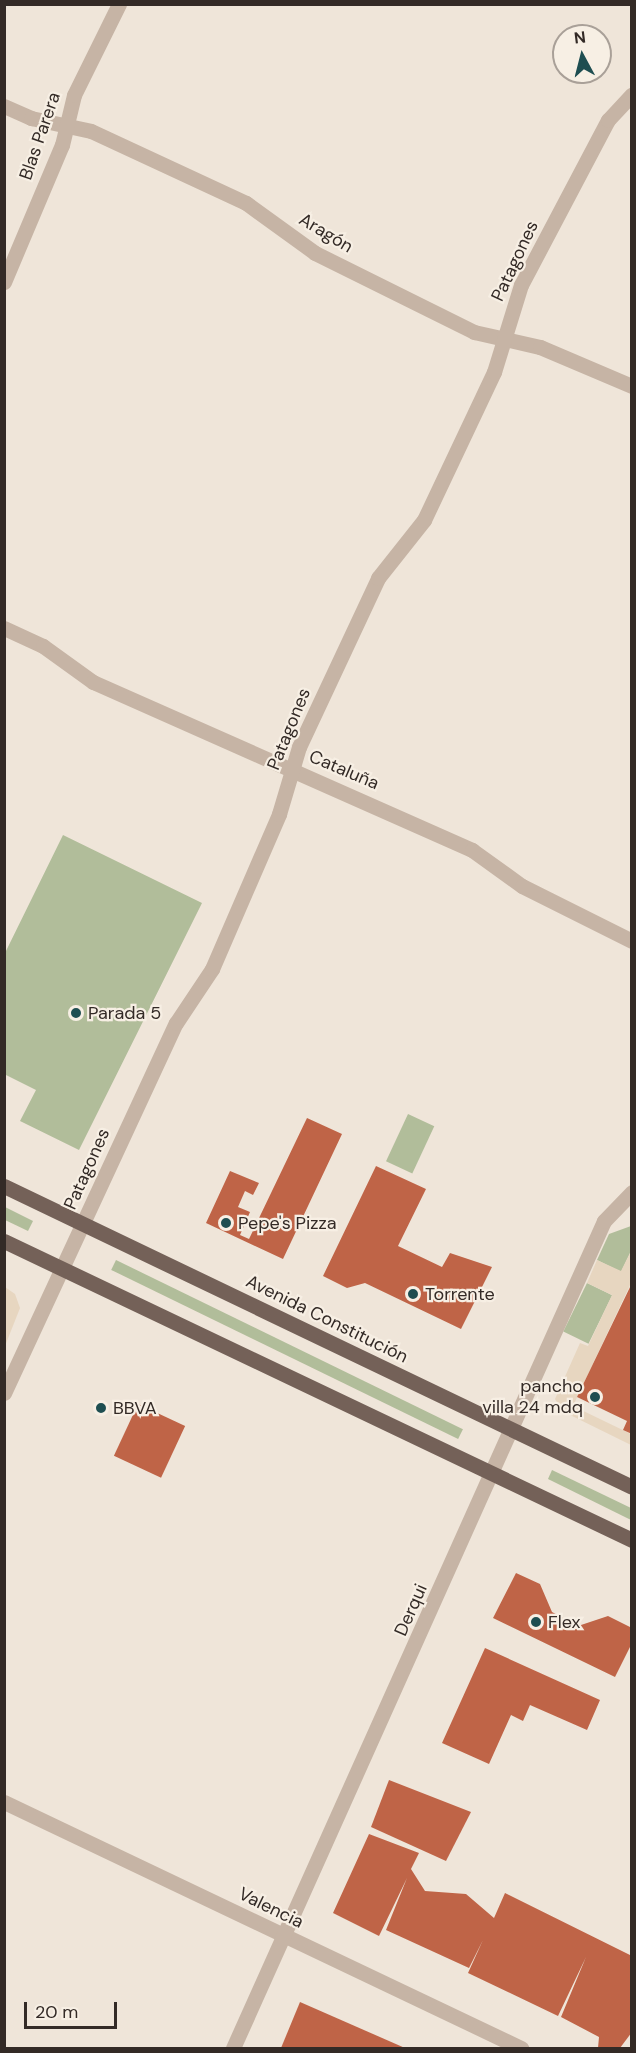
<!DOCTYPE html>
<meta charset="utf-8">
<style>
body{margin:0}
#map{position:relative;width:636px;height:2053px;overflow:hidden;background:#efe5d9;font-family:"DM Sans",sans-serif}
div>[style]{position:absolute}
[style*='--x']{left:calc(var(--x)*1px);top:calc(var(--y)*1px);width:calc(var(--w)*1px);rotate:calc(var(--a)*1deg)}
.green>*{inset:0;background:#b1bd9a;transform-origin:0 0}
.plaza>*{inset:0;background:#e7d6c0}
.building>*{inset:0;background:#bf6447;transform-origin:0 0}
.minor>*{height:15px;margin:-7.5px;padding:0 7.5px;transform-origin:7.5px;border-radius:7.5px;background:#c6b4a5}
.primary>*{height:15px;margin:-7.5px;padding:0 7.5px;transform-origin:7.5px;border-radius:7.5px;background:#746158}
.dots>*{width:16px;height:16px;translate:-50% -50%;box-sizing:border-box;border:3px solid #f7efe4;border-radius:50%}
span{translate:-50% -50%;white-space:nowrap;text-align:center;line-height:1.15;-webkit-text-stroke:4.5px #f7efe4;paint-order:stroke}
.street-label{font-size:18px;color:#332a26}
.poi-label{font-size:18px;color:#332a26}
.left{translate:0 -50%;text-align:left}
.right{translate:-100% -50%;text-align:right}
.frame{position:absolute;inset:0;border:6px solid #332a26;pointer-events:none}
.north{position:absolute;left:552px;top:24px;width:60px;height:60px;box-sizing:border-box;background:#f7efe4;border:2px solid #a9a098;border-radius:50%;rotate:353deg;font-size:16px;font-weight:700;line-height:24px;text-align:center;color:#332a26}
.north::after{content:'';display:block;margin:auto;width:21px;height:27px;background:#1e4e51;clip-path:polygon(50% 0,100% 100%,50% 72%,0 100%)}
.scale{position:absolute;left:24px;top:2002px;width:93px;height:27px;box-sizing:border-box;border:3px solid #332a26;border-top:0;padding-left:8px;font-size:18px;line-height:21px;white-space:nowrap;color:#332a26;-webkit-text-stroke:4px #f7efe4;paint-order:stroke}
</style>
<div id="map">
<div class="green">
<div style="clip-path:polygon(63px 835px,202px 903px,79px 1150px,20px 1121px,36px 1090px,4px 1074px,5px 953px)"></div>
<div style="left:408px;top:1114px;width:29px;height:52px;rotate:25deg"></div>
<div style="clip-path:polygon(5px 1207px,33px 1221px,28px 1231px,5px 1220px)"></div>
<div style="clip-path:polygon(631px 1226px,631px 1251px,621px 1272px,597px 1260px,609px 1234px)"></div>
<div style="left:116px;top:1260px;width:386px;height:11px;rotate:26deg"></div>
<div style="left:587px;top:1283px;width:28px;height:54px;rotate:26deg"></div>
<div style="clip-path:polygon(552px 1470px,631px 1508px,631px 1520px,548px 1479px)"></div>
</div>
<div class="plaza">
<div style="clip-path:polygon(631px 1251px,631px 1283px,573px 1406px,631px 1434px,631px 1445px,562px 1411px,555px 1399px,580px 1343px,588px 1346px,612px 1295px,587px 1283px,597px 1260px,621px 1271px)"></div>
<div style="clip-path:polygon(5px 1287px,15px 1294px,20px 1308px,5px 1346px)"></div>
</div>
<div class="building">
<div style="clip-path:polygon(307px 1118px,342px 1134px,283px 1259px,206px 1223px,230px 1171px,259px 1183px,253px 1195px,245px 1191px,238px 1207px,250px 1212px,240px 1235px,249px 1239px)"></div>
<div style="clip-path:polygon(376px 1166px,426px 1189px,398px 1246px,442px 1267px,450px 1253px,492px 1267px,461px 1329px,365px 1283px,347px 1288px,323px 1276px)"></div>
<div style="clip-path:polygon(632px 1283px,632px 1434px,623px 1430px,627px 1421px,577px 1397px)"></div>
<div style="left:138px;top:1404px;width:52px;height:57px;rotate:25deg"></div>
<div style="clip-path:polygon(516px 1573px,540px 1584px,552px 1612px,578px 1626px,608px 1616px,632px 1628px,632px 1643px,615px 1677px,493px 1618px)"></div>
<div style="clip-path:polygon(485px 1648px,600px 1700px,587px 1730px,530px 1705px,523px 1721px,511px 1715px,489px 1764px,442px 1743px)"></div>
<div style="clip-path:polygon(389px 1780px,471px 1812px,446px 1861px,371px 1827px)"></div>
<div style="clip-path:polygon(369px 1834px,419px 1853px,411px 1869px,425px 1891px,466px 1894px,494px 1918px,505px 1893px,632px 1956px,632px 2032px,620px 2048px,598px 2048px,599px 2037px,561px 2017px,586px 1957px,558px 2016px,468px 1973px,483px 1940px,469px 1968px,386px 1930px,407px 1878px,379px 1936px,333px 1913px)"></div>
<div style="clip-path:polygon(300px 2002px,405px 2048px,281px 2048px)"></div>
</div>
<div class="minor">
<div style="--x:4;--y:106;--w:30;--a:24"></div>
<div style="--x:31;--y:118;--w:61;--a:12.2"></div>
<div style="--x:91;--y:131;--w:171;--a:24.9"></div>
<div style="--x:246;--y:203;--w:85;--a:35.9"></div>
<div style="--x:315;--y:253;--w:178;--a:26.4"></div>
<div style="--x:474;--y:332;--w:68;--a:12.8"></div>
<div style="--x:540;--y:347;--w:100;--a:23"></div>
<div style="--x:4;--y:282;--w:149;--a:-67.1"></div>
<div style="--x:62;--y:145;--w:51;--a:-76.5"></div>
<div style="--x:74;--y:95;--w:102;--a:-63.7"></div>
<div style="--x:4;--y:628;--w:43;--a:24.8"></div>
<div style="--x:43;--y:646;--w:62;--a:35.8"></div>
<div style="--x:93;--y:682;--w:415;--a:23.9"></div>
<div style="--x:472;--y:850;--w:62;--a:35.8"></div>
<div style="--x:522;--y:886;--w:123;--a:26.6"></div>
<div style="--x:4;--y:1393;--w:408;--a:-65.1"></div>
<div style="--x:176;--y:1023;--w:65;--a:-56.3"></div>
<div style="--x:212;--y:969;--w:169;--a:-66.6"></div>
<div style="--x:279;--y:814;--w:70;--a:-73.4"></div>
<div style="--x:299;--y:747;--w:187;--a:-64.9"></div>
<div style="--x:378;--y:578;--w:74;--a:-51.6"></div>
<div style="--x:424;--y:520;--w:164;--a:-64.7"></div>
<div style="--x:494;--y:372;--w:91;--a:-72.8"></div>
<div style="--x:521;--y:285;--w:187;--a:-62.2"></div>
<div style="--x:608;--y:120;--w:35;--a:-47"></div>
<div style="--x:4;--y:1802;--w:573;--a:25.45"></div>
<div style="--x:233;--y:2048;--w:906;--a:-65.84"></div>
<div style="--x:604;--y:1221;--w:40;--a:-46"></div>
</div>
<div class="primary">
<div style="--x:4;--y:1186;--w:696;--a:25.61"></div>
<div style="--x:4;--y:1241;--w:696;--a:25.46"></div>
</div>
<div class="dots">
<div style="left:76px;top:1013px;background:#1e4e51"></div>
<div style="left:226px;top:1223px;background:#1e4e51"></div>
<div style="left:413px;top:1294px;background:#1e4e51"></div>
<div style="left:595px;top:1397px;background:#1e4e51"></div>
<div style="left:101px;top:1408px;background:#1e4e51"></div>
<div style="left:536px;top:1622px;background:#1e4e51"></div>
</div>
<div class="street-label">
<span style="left:40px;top:136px;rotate:-71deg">Blas Parera</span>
<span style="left:326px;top:233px;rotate:31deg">Aragón</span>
<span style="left:515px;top:261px;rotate:-65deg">Patagones</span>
<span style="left:289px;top:729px;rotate:-68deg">Patagones</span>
<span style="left:344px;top:770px;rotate:23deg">Cataluña</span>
<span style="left:87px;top:1169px;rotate:-66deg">Patagones</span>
<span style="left:327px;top:1319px;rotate:26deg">Avenida Constitución</span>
<span style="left:411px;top:1610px;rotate:-66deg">Derqui</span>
<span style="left:271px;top:1908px;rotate:26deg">Valencia</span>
</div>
<div class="poi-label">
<span class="left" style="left:88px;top:1013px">Parada 5</span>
<span class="left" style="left:238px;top:1223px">Pepe's Pizza</span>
<span class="left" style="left:425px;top:1294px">Torrente</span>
<span class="right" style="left:583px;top:1397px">pancho<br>villa 24 mdq</span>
<span class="left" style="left:113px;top:1408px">BBVA</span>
<span class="left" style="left:548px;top:1622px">Flex</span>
</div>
<div class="frame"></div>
<div class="north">N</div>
<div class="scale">20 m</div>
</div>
